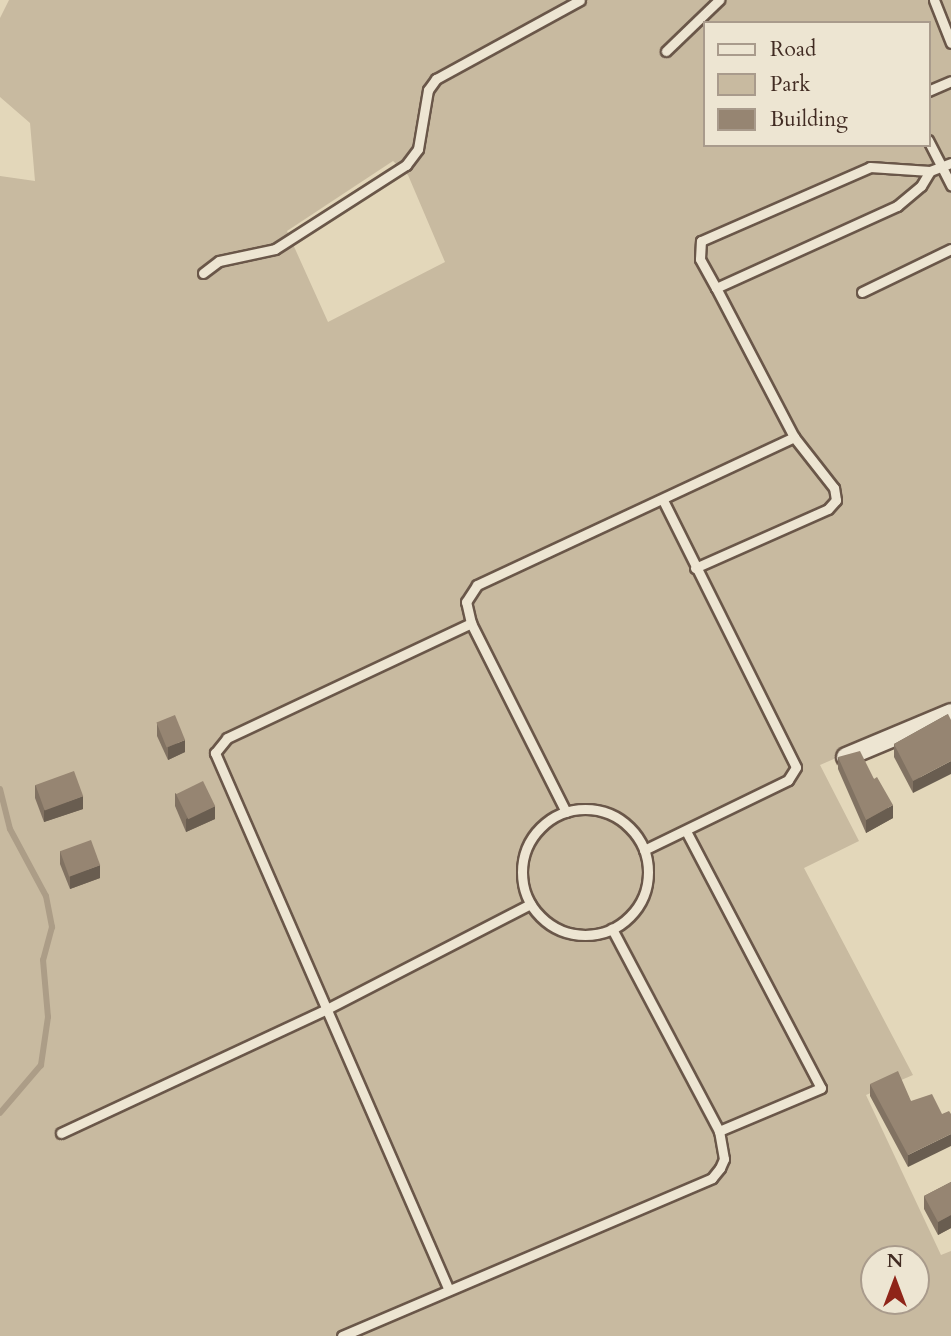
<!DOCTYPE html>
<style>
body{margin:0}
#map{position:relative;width:951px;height:1336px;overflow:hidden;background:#e3d7ba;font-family:Cardo,serif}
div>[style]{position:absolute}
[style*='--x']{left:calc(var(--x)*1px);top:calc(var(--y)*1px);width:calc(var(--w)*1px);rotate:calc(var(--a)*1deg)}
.green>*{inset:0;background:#c8baa0}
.stream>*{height:6px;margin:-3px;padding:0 3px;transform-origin:3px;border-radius:3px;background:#ac9d87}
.roads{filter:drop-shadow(2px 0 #6a5749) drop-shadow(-2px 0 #6a5749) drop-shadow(0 2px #6a5749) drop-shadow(0 -2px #6a5749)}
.service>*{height:9px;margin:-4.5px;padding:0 4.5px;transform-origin:4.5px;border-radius:4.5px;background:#ede5d2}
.service>.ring{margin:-4.5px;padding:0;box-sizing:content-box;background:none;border:9px solid #ede5d2;border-radius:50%}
.minor>*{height:18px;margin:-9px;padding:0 9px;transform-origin:9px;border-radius:9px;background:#ede5d2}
.wall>*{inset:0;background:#817262}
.shaded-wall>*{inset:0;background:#695d50}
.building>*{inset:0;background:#968572;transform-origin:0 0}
span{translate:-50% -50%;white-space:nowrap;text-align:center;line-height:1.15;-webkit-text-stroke:5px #ede5d2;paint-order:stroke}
.legend{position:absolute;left:703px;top:21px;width:228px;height:126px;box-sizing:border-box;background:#ede5d2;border:2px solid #a99b8c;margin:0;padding:9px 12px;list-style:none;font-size:21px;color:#422c23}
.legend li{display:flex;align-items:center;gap:14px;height:35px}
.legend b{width:35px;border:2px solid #a99b8c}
.north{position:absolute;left:860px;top:1245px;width:70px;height:70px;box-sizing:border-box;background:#ede5d2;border:2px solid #a99b8c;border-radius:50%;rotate:0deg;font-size:19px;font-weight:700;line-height:28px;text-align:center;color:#422c23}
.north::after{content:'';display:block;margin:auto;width:24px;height:32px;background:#8f2418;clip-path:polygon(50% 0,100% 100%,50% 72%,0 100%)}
</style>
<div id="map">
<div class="green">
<div style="clip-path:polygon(evenodd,9px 0,951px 0,951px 708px,820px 765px,859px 841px,804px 868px,913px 1075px,866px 1095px,941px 1255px,951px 1251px,951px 1336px,0 1336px,0 176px,35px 181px,30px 123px,0 97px,0 18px,9px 0,704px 23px,928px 23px,928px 145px,704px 145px,704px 23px,9px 0,393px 161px,408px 175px,445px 262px,328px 322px,287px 231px,393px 161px,9px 0,874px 1259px,916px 1259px,916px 1301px,874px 1301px,874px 1259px)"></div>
</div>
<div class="stream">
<div style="--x:0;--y:789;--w:41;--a:76"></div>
<div style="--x:10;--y:829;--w:76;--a:61.8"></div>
<div style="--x:46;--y:896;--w:32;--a:79"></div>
<div style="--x:52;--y:927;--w:34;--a:105"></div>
<div style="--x:43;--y:960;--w:57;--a:85"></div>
<div style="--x:48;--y:1017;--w:49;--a:98.3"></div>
<div style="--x:41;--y:1065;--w:63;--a:130.5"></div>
</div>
<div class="roads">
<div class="service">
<div style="--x:934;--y:0;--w:46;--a:68.4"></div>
<div style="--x:666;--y:51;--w:74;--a:-43.9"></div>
<div style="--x:928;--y:91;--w:25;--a:-23"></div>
<div style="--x:928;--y:140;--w:51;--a:62.9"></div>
<div style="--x:203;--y:273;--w:20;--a:-37"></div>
<div style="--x:219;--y:261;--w:57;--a:-12.1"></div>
<div style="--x:275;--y:249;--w:156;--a:-32.7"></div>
<div style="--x:406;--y:165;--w:20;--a:-53"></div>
<div style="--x:418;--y:149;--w:60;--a:-80.4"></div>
<div style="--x:428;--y:90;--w:14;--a:-54"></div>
<div style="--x:436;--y:79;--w:164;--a:-28.7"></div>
<div style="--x:716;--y:288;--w:199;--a:-24.4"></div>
<div style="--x:897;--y:206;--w:31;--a:-40"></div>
<div style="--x:921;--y:186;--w:17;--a:-59"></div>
<div style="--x:862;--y:292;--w:99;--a:-25.8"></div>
<div style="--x:695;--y:568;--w:145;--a:-23.9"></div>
<div style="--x:828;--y:509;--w:12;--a:-48"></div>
<div style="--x:836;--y:500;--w:12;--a:-99"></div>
<div style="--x:834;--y:488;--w:65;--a:-128.1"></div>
<div style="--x:794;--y:437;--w:168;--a:-117.6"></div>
<div style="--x:716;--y:288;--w:33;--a:-119"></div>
<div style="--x:700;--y:259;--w:18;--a:-87"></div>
<div style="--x:701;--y:241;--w:184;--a:-23.6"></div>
<div style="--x:870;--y:167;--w:60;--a:3.8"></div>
<div style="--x:930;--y:171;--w:22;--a:-21"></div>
<div class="ring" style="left:522px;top:809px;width:117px;height:117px"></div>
<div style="--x:566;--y:812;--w:212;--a:-116.7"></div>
<div style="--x:471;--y:623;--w:22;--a:-103"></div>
<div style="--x:466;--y:602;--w:20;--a:-57"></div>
<div style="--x:477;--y:585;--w:350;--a:-25"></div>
<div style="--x:686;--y:831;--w:290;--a:62.3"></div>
<div style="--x:821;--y:1088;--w:111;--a:157.1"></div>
<div style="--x:644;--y:850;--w:160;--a:-25.9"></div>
<div style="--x:788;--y:780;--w:15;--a:-58"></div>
<div style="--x:796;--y:767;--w:298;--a:-116.5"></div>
<div style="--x:61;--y:1133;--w:291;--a:-25"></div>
<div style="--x:325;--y:1010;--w:231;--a:-27.3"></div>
<div style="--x:448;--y:1288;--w:584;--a:-113.53"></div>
<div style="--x:215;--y:753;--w:19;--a:-51"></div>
<div style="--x:227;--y:738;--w:270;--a:-25.2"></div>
<div style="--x:342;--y:1336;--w:402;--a:-23.1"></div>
<div style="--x:712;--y:1178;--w:13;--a:-51"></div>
<div style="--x:720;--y:1168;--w:10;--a:-66"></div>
<div style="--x:724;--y:1159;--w:28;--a:-100"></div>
<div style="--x:719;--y:1131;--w:229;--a:-117.9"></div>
</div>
<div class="minor">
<div style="--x:846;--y:757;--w:114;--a:-22.7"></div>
</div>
</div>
<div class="wall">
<div style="clip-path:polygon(948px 714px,913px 793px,894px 757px,894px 744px)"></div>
<div style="clip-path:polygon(157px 723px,185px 752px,168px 760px,157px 736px)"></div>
<div style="clip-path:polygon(838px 757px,874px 779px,893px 818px,866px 833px,838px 769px)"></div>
<div style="clip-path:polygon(35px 785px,83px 809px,44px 822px,35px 798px)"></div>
<div style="clip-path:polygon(175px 793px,215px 819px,186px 832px,175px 806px)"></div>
<div style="clip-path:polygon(60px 851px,100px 878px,70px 889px,60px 864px)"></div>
<div style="clip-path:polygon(870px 1084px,911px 1101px,908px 1167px,870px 1096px)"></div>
<div style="clip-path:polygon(951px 1182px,951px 1228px,938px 1235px,924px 1209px,924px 1196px)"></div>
</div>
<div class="shaded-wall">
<div style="clip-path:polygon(185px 740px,185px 752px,168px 760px,168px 747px)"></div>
<div style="clip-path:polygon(951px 761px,951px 774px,913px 793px,913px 781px)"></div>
<div style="clip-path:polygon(83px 796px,83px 809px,44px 822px,44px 810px)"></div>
<div style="clip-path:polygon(893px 805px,893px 818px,866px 833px,866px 820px)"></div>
<div style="clip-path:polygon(215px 806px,215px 819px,186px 832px,186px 819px)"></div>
<div style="clip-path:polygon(100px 865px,100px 878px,70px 889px,70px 876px)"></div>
<div style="clip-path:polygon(951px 1134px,951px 1146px,908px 1167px,908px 1155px)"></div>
<div style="clip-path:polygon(951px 1215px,951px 1228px,938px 1235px,938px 1222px)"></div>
</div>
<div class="building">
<div style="clip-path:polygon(948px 714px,951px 720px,951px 761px,913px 781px,894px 744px)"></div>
<div style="left:175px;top:715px;width:27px;height:20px;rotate:68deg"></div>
<div style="clip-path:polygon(860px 751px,874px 779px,877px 777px,893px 805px,866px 820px,838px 757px)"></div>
<div style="left:74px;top:771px;width:27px;height:41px;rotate:70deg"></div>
<div style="left:203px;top:781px;width:28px;height:30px;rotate:64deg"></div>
<div style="left:91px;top:840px;width:27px;height:33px;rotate:70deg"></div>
<div style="clip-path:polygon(898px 1071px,911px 1101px,932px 1094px,942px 1114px,949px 1111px,951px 1114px,951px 1134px,908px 1155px,870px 1084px)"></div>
<div style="clip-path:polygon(951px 1182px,951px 1215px,938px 1222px,924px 1196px)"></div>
</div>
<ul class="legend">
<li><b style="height:9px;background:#ede5d2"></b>Road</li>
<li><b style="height:19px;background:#c8baa0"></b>Park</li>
<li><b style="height:19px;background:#968572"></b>Building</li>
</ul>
<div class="north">N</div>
</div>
